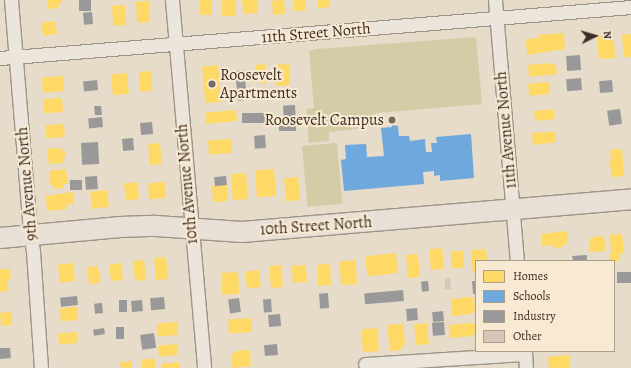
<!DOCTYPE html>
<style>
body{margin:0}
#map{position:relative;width:631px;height:368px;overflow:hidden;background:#e7dbc9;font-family:Alegreya,serif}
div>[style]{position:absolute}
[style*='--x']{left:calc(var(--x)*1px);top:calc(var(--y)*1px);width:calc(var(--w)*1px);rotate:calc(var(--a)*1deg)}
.green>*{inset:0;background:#d2cca7;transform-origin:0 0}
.homes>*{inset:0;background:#ffd966;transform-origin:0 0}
.schools>*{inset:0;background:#6fa8dc}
.industry>*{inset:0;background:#999;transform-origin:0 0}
.building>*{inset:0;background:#d8c6bb}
.roads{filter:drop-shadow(1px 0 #9c9489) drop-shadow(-1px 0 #9c9489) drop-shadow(0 1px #9c9489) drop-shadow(0 -1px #9c9489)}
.street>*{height:13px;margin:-6.5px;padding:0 6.5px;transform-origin:6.5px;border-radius:6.5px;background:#ebe5dc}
.primary>*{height:20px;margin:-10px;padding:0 10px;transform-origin:10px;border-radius:10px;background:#e8e0d6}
.dots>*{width:11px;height:11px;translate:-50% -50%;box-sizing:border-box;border:2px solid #f8e9d3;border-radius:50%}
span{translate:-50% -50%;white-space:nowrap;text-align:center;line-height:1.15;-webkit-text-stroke:4px #f8e9d3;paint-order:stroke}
.street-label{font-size:16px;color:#3b2e25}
.poi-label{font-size:16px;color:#3b2e25}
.left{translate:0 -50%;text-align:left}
.right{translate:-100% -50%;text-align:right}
.legend{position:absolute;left:475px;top:260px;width:140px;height:92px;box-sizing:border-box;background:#f8e9d3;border:1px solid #ac9e8d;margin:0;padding:5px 7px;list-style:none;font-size:12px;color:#3b2e25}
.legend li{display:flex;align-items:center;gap:8px;height:20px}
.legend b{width:20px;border:1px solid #ac9e8d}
.north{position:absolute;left:575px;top:16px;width:40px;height:40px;-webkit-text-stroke:3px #f8e9d3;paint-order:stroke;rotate:85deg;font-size:11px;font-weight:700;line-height:16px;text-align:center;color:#3b2e25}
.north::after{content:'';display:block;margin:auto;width:14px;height:18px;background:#3b2e25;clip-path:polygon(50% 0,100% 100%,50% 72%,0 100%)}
</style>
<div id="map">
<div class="green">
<div style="clip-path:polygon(476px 37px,482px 104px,376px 113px,369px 119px,357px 119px,358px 129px,329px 132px,329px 141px,309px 143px,306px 109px,314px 108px,309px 51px,317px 49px)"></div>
<div style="left:337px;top:143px;width:61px;height:35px;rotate:85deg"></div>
</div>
<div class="homes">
<div style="clip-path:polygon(48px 0,62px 0,62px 3px,58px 4px,59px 8px,48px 9px)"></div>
<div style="left:200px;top:0;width:12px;height:15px"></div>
<div style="left:222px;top:0;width:14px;height:16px"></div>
<div style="clip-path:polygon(242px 0,257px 0,258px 13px,244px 14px)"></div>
<div style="left:284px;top:0;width:14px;height:12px;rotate:86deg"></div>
<div style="left:294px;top:0;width:12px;height:11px"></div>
<div style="clip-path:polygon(318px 0,329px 0,330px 7px,318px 8px)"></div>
<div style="left:149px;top:1px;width:21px;height:13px;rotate:87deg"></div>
<div style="left:125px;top:5px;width:20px;height:13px;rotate:87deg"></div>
<div style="left:55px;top:21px;width:13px;height:14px;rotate:81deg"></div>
<div style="clip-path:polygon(564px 33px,565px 49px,527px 55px,526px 39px,539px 38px,538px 35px)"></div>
<div style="clip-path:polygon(631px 34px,631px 57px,624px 57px,622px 35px)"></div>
<div style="clip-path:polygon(597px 36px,604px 36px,605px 40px,614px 40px,615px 58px,599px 59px)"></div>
<div style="clip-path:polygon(550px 63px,551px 65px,556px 64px,557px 74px,529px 77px,528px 65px)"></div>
<div style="clip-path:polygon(265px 64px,266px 83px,259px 84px,259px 80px,256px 81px,255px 65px)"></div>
<div style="left:289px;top:64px;width:21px;height:14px;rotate:87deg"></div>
<div style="left:218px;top:65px;width:37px;height:16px;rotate:85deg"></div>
<div style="left:151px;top:71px;width:20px;height:12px;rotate:87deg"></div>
<div style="left:127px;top:73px;width:21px;height:16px;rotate:85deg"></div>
<div style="left:63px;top:76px;width:15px;height:21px;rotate:86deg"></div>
<div style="left:549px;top:82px;width:12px;height:21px;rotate:85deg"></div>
<div style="left:62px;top:98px;width:14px;height:19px;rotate:86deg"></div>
<div style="left:554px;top:109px;width:10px;height:20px;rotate:84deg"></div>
<div style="left:236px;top:110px;width:11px;height:31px;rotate:85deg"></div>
<div style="left:64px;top:124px;width:13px;height:19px;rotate:86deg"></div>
<div style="clip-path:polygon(549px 132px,555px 132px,556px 142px,533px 145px,532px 133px)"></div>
<div style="left:231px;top:139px;width:14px;height:23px;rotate:86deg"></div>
<div style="left:160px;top:143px;width:21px;height:12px;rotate:85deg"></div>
<div style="clip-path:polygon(62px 148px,62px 151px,65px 151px,66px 157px,63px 157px,63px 163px,49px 164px,47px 149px)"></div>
<div style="clip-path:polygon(622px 149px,624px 176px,612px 177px,609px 159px,611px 159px,610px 150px)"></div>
<div style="clip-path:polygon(66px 169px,68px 184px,63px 184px,63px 188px,54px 189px,53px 185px,50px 185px,49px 171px)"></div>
<div style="left:274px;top:169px;width:27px;height:19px;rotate:86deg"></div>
<div style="left:246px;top:173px;width:26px;height:15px;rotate:86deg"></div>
<div style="left:298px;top:177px;width:23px;height:14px;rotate:85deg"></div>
<div style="left:137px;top:182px;width:17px;height:13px;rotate:83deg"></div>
<div style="left:165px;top:182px;width:16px;height:17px;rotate:86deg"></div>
<div style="left:227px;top:185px;width:16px;height:15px;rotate:86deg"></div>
<div style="left:107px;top:190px;width:17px;height:17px;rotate:83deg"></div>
<div style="clip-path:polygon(73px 192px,74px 204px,66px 205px,67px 209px,47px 211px,46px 196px)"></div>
<div style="clip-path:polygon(567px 231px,568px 244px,563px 244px,563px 247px,554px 248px,554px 245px,542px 246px,541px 234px)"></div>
<div style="clip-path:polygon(622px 234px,624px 253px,619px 254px,620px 262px,610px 261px,609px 254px,611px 254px,610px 235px)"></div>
<div style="clip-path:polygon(602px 235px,602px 237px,604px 237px,606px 251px,590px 252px,589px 239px)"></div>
<div style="left:442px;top:248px;width:21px;height:13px;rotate:85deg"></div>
<div style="clip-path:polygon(486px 249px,487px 261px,476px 261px,476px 272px,473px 272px,471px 250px)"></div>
<div style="left:451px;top:251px;width:13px;height:17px"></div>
<div style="left:396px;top:253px;width:20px;height:31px;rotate:84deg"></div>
<div style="left:418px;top:254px;width:23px;height:12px;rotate:85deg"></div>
<div style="left:166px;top:257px;width:22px;height:12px;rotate:85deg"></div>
<div style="left:144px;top:260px;width:20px;height:11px;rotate:84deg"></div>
<div style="left:355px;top:260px;width:24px;height:16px;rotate:85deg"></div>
<div style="left:73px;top:263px;width:18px;height:15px;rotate:84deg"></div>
<div style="left:121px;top:263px;width:17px;height:12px;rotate:83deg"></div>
<div style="left:330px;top:264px;width:21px;height:13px;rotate:87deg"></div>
<div style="left:281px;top:265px;width:22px;height:12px;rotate:85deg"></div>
<div style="left:306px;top:265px;width:17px;height:14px;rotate:87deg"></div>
<div style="left:98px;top:266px;width:17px;height:11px;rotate:83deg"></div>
<div style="clip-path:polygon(0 269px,10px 269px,11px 279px,7px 279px,8px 291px,0 292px)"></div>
<div style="left:259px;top:270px;width:17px;height:14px;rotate:83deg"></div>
<div style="left:238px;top:272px;width:22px;height:17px;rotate:87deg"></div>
<div style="clip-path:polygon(470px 297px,474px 298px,475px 312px,471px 312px,472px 314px,452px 316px,451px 299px)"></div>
<div style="left:77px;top:307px;width:13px;height:17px;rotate:86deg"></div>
<div style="left:11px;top:312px;width:13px;height:11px;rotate:86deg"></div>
<div style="left:251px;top:318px;width:14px;height:23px;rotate:86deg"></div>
<div style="left:177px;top:322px;width:13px;height:20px;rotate:86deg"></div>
<div style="left:427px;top:323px;width:21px;height:13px;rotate:85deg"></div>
<div style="clip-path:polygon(471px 323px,476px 324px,476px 334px,472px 334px,473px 336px,450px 338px,449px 325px)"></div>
<div style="clip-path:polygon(403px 324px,405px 345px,401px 346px,401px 350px,390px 351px,387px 325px)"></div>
<div style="left:377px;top:328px;width:23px;height:16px;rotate:85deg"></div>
<div style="left:77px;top:332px;width:11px;height:19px;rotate:85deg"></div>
<div style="left:177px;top:344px;width:11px;height:19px;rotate:85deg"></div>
<div style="clip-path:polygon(250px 350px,251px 366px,232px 368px,231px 354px,235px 353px,235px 351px)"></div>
<div style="clip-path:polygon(569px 355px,570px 368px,549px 368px,548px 357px)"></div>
<div style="left:155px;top:359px;width:9px;height:13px;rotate:90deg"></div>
<div style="clip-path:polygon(132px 361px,132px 368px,121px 368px,120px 362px)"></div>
<div style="clip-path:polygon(179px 362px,180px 368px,162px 368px,162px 364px)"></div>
</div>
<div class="schools">
<div style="clip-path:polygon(392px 125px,398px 126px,399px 136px,409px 136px,410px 141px,425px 139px,426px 152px,432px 152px,431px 143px,437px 143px,436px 137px,471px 134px,474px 178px,440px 181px,440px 175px,434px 176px,434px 171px,423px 172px,424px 184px,344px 191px,341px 160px,346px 159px,345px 145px,366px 144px,367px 157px,384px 156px,381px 128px,392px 127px)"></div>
</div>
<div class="industry">
<div style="left:79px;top:0;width:12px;height:11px"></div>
<div style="left:92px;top:12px;width:12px;height:9px;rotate:85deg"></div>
<div style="left:580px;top:55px;width:15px;height:14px;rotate:86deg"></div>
<div style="left:244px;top:70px;width:30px;height:9px;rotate:84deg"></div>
<div style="left:581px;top:78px;width:12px;height:15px;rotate:85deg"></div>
<div style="left:97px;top:80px;width:10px;height:14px;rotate:84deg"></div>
<div style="left:612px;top:80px;width:12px;height:13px;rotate:85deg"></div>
<div style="left:295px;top:105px;width:17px;height:12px;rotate:87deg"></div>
<div style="clip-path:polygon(94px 106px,101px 106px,102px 115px,95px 115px)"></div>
<div style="left:620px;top:109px;width:15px;height:13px;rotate:82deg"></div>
<div style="left:269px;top:113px;width:10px;height:27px;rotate:90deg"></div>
<div style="left:102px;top:117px;width:10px;height:14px;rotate:84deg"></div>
<div style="left:152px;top:122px;width:12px;height:12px;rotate:85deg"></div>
<div style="left:296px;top:125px;width:6px;height:17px;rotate:90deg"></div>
<div style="left:265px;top:135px;width:13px;height:11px;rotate:86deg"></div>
<div style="left:133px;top:138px;width:12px;height:11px;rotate:85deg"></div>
<div style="left:98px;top:142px;width:22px;height:17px;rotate:87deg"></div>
<div style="left:97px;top:176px;width:13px;height:12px;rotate:86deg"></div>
<div style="left:226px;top:176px;width:9px;height:12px;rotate:84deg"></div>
<div style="left:82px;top:180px;width:10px;height:12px;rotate:90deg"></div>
<div style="clip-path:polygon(587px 255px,587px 261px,573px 261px,572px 256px)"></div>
<div style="left:631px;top:272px;width:11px;height:14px;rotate:90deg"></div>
<div style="left:428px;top:281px;width:10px;height:7px;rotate:84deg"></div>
<div style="clip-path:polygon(472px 281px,476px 281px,476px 294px,473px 294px)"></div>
<div style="left:403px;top:290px;width:11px;height:39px;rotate:85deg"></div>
<div style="left:328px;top:293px;width:15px;height:9px;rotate:86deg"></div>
<div style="left:77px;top:296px;width:9px;height:17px;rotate:84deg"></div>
<div style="left:164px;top:297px;width:12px;height:14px;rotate:85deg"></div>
<div style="left:239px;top:298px;width:14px;height:11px;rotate:82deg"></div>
<div style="left:271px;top:299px;width:13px;height:8px;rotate:86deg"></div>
<div style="left:119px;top:300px;width:8px;height:12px"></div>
<div style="left:142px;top:300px;width:11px;height:11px;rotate:85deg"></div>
<div style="left:102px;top:303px;width:10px;height:8px;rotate:84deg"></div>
<div style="left:417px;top:308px;width:12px;height:11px;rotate:85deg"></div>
<div style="left:443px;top:311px;width:10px;height:11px;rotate:84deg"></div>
<div style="left:280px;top:314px;width:12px;height:12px;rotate:85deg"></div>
<div style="left:444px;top:322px;width:13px;height:12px;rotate:86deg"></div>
<div style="left:116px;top:327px;width:8px;height:12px"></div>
<div style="left:104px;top:328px;width:6px;height:11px;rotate:81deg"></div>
<div style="left:154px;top:333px;width:15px;height:14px;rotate:82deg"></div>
<div style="left:277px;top:344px;width:11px;height:13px;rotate:85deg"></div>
<div style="clip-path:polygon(0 348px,10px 348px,11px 358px,0 359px)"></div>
</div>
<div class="building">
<div style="clip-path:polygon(445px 278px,450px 278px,451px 289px,445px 289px)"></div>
</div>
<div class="roads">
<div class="street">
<div style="--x:11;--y:0;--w:221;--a:85.3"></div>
<div style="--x:29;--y:220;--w:31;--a:83"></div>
<div style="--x:33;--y:251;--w:117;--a:86.1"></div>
<div style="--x:172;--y:0;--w:369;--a:85"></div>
<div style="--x:495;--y:0;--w:262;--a:85.2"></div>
<div style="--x:0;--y:58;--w:633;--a:-4.62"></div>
<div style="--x:525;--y:351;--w:17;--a:87"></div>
<div style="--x:365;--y:364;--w:160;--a:-3.6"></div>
</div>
<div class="primary">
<div style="--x:0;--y:238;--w:121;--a:-5.2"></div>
<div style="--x:120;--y:227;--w:36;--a:-2"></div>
<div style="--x:156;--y:226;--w:86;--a:4"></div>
<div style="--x:242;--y:232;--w:390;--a:-4.8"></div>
</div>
</div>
<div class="dots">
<div style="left:212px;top:84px;background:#776b5e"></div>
<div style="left:392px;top:120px;background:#776b5e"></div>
</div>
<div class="street-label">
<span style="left:316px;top:33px;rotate:-5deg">11th Street North</span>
<span style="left:506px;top:130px;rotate:-95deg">11th Avenue North</span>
<span style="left:27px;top:184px;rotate:-95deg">9th Avenue North</span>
<span style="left:187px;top:184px;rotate:-95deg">10th Avenue North</span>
<span style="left:316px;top:226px;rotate:-4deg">10th Street North</span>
</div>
<div class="poi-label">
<span class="left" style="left:220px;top:84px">Roosevelt<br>Apartments</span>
<span class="right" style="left:384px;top:120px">Roosevelt Campus</span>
</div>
<ul class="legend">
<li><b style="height:11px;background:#ffd966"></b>Homes</li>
<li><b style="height:11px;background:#6fa8dc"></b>Schools</li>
<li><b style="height:11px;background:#999"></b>Industry</li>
<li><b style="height:11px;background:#d8c6bb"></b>Other</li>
</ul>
<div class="north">N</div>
</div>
